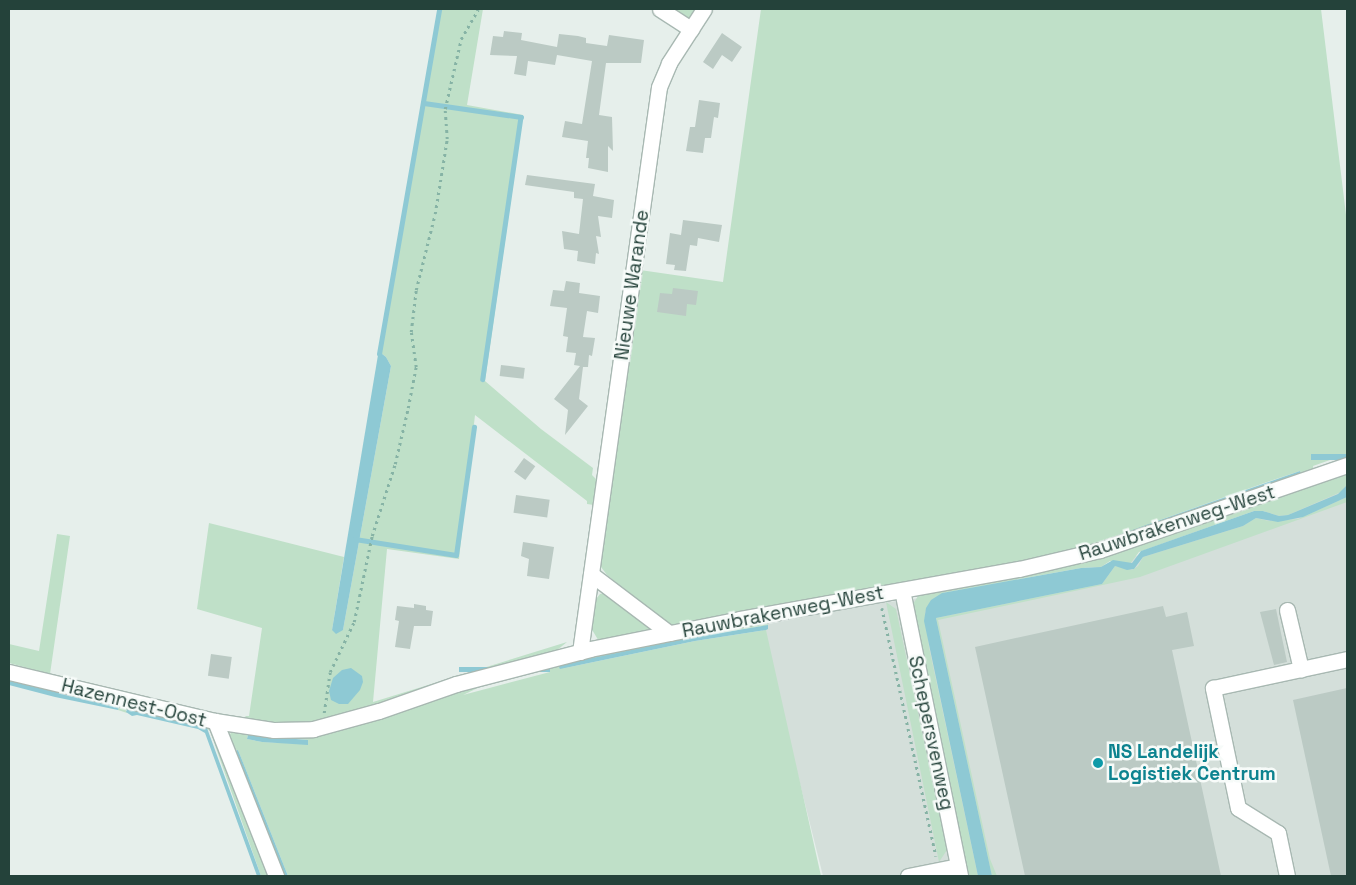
<!DOCTYPE html>
<style>
body{margin:0}
#map{position:relative;width:1356px;height:885px;overflow:hidden;background:#e6efeb;font-family:"Space Grotesk",sans-serif}
div>[style]{position:absolute}
[style*='--x']{left:calc(var(--x)*1px);top:calc(var(--y)*1px);width:calc(var(--w)*1px);rotate:calc(var(--a)*1deg)}
.built>*{inset:0;background:#d4dfda}
.green>*{inset:0;background:#bfe0c8}
.water>*{inset:0;background:#8ec9d4;transform-origin:0 0}
.stream>*{height:4.5px;margin:-2.25px;padding:0 2.25px;transform-origin:2.25px;border-radius:2.25px;background:#8ec9d4}
.building>*{inset:0;background:#bbcac4;transform-origin:0 0}
.path>*{height:2.5px;margin-top:-1.25px;transform-origin:0;background:repeating-linear-gradient(90deg,#86b3a5 0 2.5px,transparent 0 6.5px)}
.roads{filter:drop-shadow(1px 0 #a8b8b2) drop-shadow(-1px 0 #a8b8b2) drop-shadow(0 1px #a8b8b2) drop-shadow(0 -1px #a8b8b2)}
.minor>*{height:15px;margin:-7.5px;padding:0 7.5px;transform-origin:7.5px;border-radius:7.5px;background:#fff}
.dots>*{width:14px;height:14px;translate:-50% -50%;box-sizing:border-box;border:2px solid #f7fbf9;border-radius:50%}
span{translate:-50% -50%;white-space:nowrap;text-align:center;line-height:1.15;-webkit-text-stroke:5px #f7fbf9;paint-order:stroke}
.street-label{font-size:19px;color:#24423a}
.culture-label{font-size:19px;color:#0d838f;font-weight:700}
.left{translate:0 -50%;text-align:left}
.frame{position:absolute;inset:0;border:10px solid #24423a;pointer-events:none}
</style>
<div id="map">
<div class="built">
<div style="clip-path:polygon(1347px 484px,1347px 876px,823px 876px,759px 619px,1020px 585px,1121px 561px)"></div>
</div>
<div class="green">
<div style="clip-path:polygon(439px 9px,483px 9px,467px 105px,523px 115px,485px 381px,541px 429px,593px 468px,592px 475px,598px 481px,594px 505px,587px 504px,587px 501px,475px 415px,459px 559px,387px 549px,373px 702px,567px 642px,551px 655px,330px 722px,252px 724px,245px 716px,249px 716px,262px 628px,197px 609px,209px 523px,344px 557px,332px 630px,343px 630px,391px 366px,386px 357px,381px 353px)"></div>
<div style="clip-path:polygon(669px 9px,696px 9px,690px 18px,684px 18px)"></div>
<div style="clip-path:polygon(evenodd,761px 9px,1321px 9px,1347px 223px,1347px 454px,1313px 466px,1314px 471px,1099px 548px,678px 627px,667px 624px,607px 575px,601px 567px,600px 558px,640px 270px,723px 282px,761px 9px,1300px 471px,1301px 475px,1146px 525px,1273px 480px,1300px 471px)"></div>
<div style="clip-path:polygon(1347px 470px,1347px 485px,1341px 492px,1288px 515px,1279px 516px,1263px 511px,1254px 511px,1139px 552px,1130px 564px,1110px 561px,1101px 567px,1081px 568px,943px 593px,925px 612px,929px 647px,978px 876px,969px 876px,913px 616px,912px 606px,918px 596px,920px 593px,1046px 569px)"></div>
<div style="clip-path:polygon(1347px 497px,1347px 502px,1140px 577px,938px 620px,990px 859px,997px 876px,992px 876px,936px 618px,1102px 584px,1115px 566px,1132px 570px,1138px 566px,1143px 557px,1243px 526px,1256px 518px,1269px 521px,1298px 519px)"></div>
<div style="clip-path:polygon(57px 534px,70px 536px,50px 674px,9px 663px,9px 644px,39px 651px)"></div>
<div style="clip-path:polygon(605px 593px,607px 594px,651px 630px,600px 643px,591px 628px,596px 599px,600px 594px)"></div>
<div style="clip-path:polygon(886px 602px,896px 609px,944px 834px,947px 850px,939px 862px)"></div>
<div style="clip-path:polygon(evenodd,766px 618px,768px 625px,695px 637px,560px 669px,695px 641px,766px 630px,821px 876px,288px 876px,238px 750px,234px 750px,284px 876px,280px 876px,228px 736px,234px 730px,270px 734px,490px 678px,766px 618px,550px 668px,550px 672px,463px 695px,486px 684px,550px 668px,766px 618px,248px 735px,308px 740px,308px 744px,262px 742px,247px 739px,248px 735px)"></div>
<div style="clip-path:polygon(9px 678px,209px 725px,271px 876px,261px 876px,210px 731px,199px 724px,129px 709px,126px 710px,127px 713px,118px 710px,118px 706px,9px 681px)"></div>
</div>
<div class="water">
<div style="clip-path:polygon(381px 353px,386px 357px,391px 366px,343px 630px,336px 634px,332px 630px,378px 355px)"></div>
<div style="left:1347px;top:454px;width:6px;height:36px;rotate:90deg"></div>
<div style="clip-path:polygon(1300px 471px,1301px 475px,1119px 537px,1119px 535px,1146px 525px)"></div>
<div style="clip-path:polygon(1347px 485px,1347px 497px,1303px 517px,1278px 522px,1256px 518px,1243px 526px,1143px 557px,1134px 569px,1127px 570px,1115px 566px,1102px 584px,936px 618px,992px 876px,978px 876px,924px 621px,926px 608px,931px 600px,942px 593px,1081px 568px,1101px 567px,1113px 560px,1132px 563px,1141px 551px,1254px 511px,1263px 511px,1279px 516px,1288px 515px,1338px 494px)"></div>
<div style="clip-path:polygon(768px 625px,768px 629px,766px 630px,695px 641px,560px 669px,558px 665px,695px 637px)"></div>
<div style="left:550px;top:667px;width:5px;height:91px;rotate:90deg"></div>
<div style="clip-path:polygon(351px 668px,362px 676px,363px 682px,360px 690px,348px 704px,339px 704px,331px 700px,329px 691px,333px 678px,342px 670px)"></div>
<div style="clip-path:polygon(9px 681px,109px 704px,119px 707px,118px 710px,55px 697px,9px 685px)"></div>
<div style="clip-path:polygon(127px 709px,207px 728px,261px 876px,257px 876px,205px 733px,198px 729px,137px 715px,132px 716px,126px 712px)"></div>
<div style="clip-path:polygon(248px 735px,308px 740px,308px 745px,262px 742px,247px 739px)"></div>
<div style="clip-path:polygon(238px 750px,246px 770px,288px 876px,284px 876px,234px 751px)"></div>
</div>
<div class="stream">
<div style="--x:424;--y:103;--w:98;--a:8.2"></div>
<div style="--x:521;--y:117;--w:265;--a:98.3"></div>
<div style="--x:379;--y:354;--w:350;--a:-80.1"></div>
<div style="--x:355;--y:539;--w:102;--a:9"></div>
<div style="--x:456;--y:555;--w:129;--a:-82"></div>
</div>
<div class="building">
<div style="clip-path:polygon(504px 31px,522px 33px,521px 40px,557px 47px,559px 34px,578px 36px,586px 38px,586px 43px,607px 46px,609px 35px,644px 40px,641px 63px,606px 63px,599px 115px,612px 117px,613px 151px,608px 146px,608px 172px,588px 168px,589px 158px,586px 158px,588px 141px,562px 137px,565px 121px,582px 124px,592px 61px,557px 55px,555px 65px,528px 61px,526px 76px,514px 74px,517px 56px,490px 55px,493px 36px,503px 37px)"></div>
<div style="clip-path:polygon(722px 33px,742px 47px,732px 62px,722px 55px,713px 69px,703px 62px)"></div>
<div style="clip-path:polygon(699px 100px,720px 103px,718px 118px,714px 117px,711px 138px,705px 138px,703px 153px,686px 151px,690px 127px,695px 127px)"></div>
<div style="clip-path:polygon(527px 175px,595px 184px,593px 196px,614px 200px,612px 218px,598px 216px,601px 237px,596px 236px,599px 254px,596px 253px,595px 264px,577px 261px,578px 251px,564px 249px,562px 231px,579px 234px,583px 199px,574px 198px,574px 192px,525px 185px)"></div>
<div style="clip-path:polygon(683px 220px,722px 225px,719px 242px,698px 238px,697px 246px,690px 245px,686px 271px,674px 270px,675px 265px,666px 264px,670px 233px,681px 235px)"></div>
<div style="clip-path:polygon(566px 281px,580px 283px,579px 293px,600px 296px,598px 313px,587px 311px,583px 337px,595px 338px,592px 356px,589px 355px,588px 367px,583px 367px,579px 399px,588px 406px,565px 435px,568px 410px,554px 399px,580px 366px,574px 365px,576px 353px,566px 352px,568px 337px,563px 336px,567px 308px,550px 306px,553px 290px,564px 291px)"></div>
<div style="clip-path:polygon(673px 288px,698px 291px,696px 305px,687px 304px,686px 316px,657px 312px,660px 293px,672px 294px)"></div>
<div style="left:501px;top:365px;width:24px;height:11px;rotate:7deg"></div>
<div style="left:524px;top:458px;width:14px;height:17px;rotate:36deg"></div>
<div style="left:516px;top:495px;width:34px;height:18px;rotate:8deg"></div>
<div style="clip-path:polygon(523px 542px,554px 547px,549px 579px,527px 576px,529px 559px,521px 556px)"></div>
<div style="clip-path:polygon(414px 604px,426px 606px,426px 610px,433px 611px,431px 626px,414px 626px,410px 649px,395px 647px,399px 621px,395px 620px,397px 606px,414px 608px)"></div>
<div style="clip-path:polygon(1163px 606px,1166px 617px,1187px 612px,1194px 646px,1172px 650px,1221px 876px,1025px 876px,975px 647px)"></div>
<div style="clip-path:polygon(1276px 609px,1287px 662px,1274px 665px,1260px 612px)"></div>
<div style="left:211px;top:654px;width:21px;height:22px;rotate:8deg"></div>
<div style="clip-path:polygon(1347px 688px,1347px 876px,1331px 876px,1293px 700px)"></div>
</div>
<div class="path">
<div style="--x:882;--y:608;--w:254;--a:77.7"></div>
<div style="--x:324;--y:713;--w:41;--a:-81.7"></div>
<div style="--x:330;--y:672;--w:55;--a:-64.4"></div>
<div style="--x:354;--y:622;--w:88;--a:-78.2"></div>
<div style="--x:372;--y:536;--w:76;--a:-72.3"></div>
<div style="--x:395;--y:464;--w:57;--a:-76.9"></div>
<div style="--x:408;--y:408;--w:42;--a:-79"></div>
<div style="--x:416;--y:367;--w:35;--a:-98"></div>
<div style="--x:411;--y:332;--w:42;--a:-83.2"></div>
<div style="--x:416;--y:290;--w:78;--a:-76"></div>
<div style="--x:435;--y:214;--w:76;--a:-80.9"></div>
<div style="--x:447;--y:139;--w:30;--a:-94"></div>
<div style="--x:445;--y:109;--w:72;--a:-77.1"></div>
<div style="--x:461;--y:39;--w:34;--a:-60"></div>
</div>
<div class="roads">
<div class="minor">
<div style="--x:660;--y:9;--w:37;--a:33"></div>
<div style="--x:591;--y:574;--w:98;--a:37.1"></div>
<div style="--x:902;--y:590;--w:292;--a:78.5"></div>
<div style="--x:1287;--y:610;--w:61;--a:76.7"></div>
<div style="--x:580;--y:652;--w:570;--a:-82.04"></div>
<div style="--x:659;--y:87;--w:26;--a:-67"></div>
<div style="--x:669;--y:63;--w:64;--a:-57.1"></div>
<div style="--x:9;--y:672;--w:212;--a:13.4"></div>
<div style="--x:215;--y:721;--w:60;--a:8.7"></div>
<div style="--x:274;--y:730;--w:39;--a:-1"></div>
<div style="--x:313;--y:729;--w:68;--a:-15.3"></div>
<div style="--x:379;--y:711;--w:82;--a:-19.3"></div>
<div style="--x:456;--y:684;--w:138;--a:-14.6"></div>
<div style="--x:590;--y:649;--w:153;--a:-11.3"></div>
<div style="--x:740;--y:619;--w:283;--a:-10.2"></div>
<div style="--x:1019;--y:569;--w:83;--a:-13.2"></div>
<div style="--x:1100;--y:550;--w:261;--a:-19"></div>
<div style="--x:215;--y:721;--w:167;--a:68.5"></div>
<div style="--x:908;--y:876;--w:51;--a:-11.3"></div>
<div style="--x:1287;--y:876;--w:44;--a:-101.8"></div>
<div style="--x:1278;--y:833;--w:47;--a:-148"></div>
<div style="--x:1238;--y:808;--w:123;--a:-101.8"></div>
<div style="--x:1213;--y:688;--w:137;--a:-12.2"></div>
</div>
</div>
<div class="dots">
<div style="left:1098px;top:763px;background:#0f9aa8"></div>
</div>
<div class="street-label">
<span style="left:632px;top:285px;rotate:-82deg">Nieuwe Warande</span>
<span style="left:1177px;top:523px;rotate:-18deg">Rauwbrakenweg-West</span>
<span style="left:783px;top:612px;rotate:-11deg">Rauwbrakenweg-West</span>
<span style="left:134px;top:703px;rotate:14deg">Hazennest-Oost</span>
<span style="left:931px;top:733px;rotate:78deg">Schepersvenweg</span>
</div>
<div class="culture-label">
<span class="left" style="left:1108px;top:763px">NS Landelijk<br>Logistiek Centrum</span>
</div>
<div class="frame"></div>
</div>
